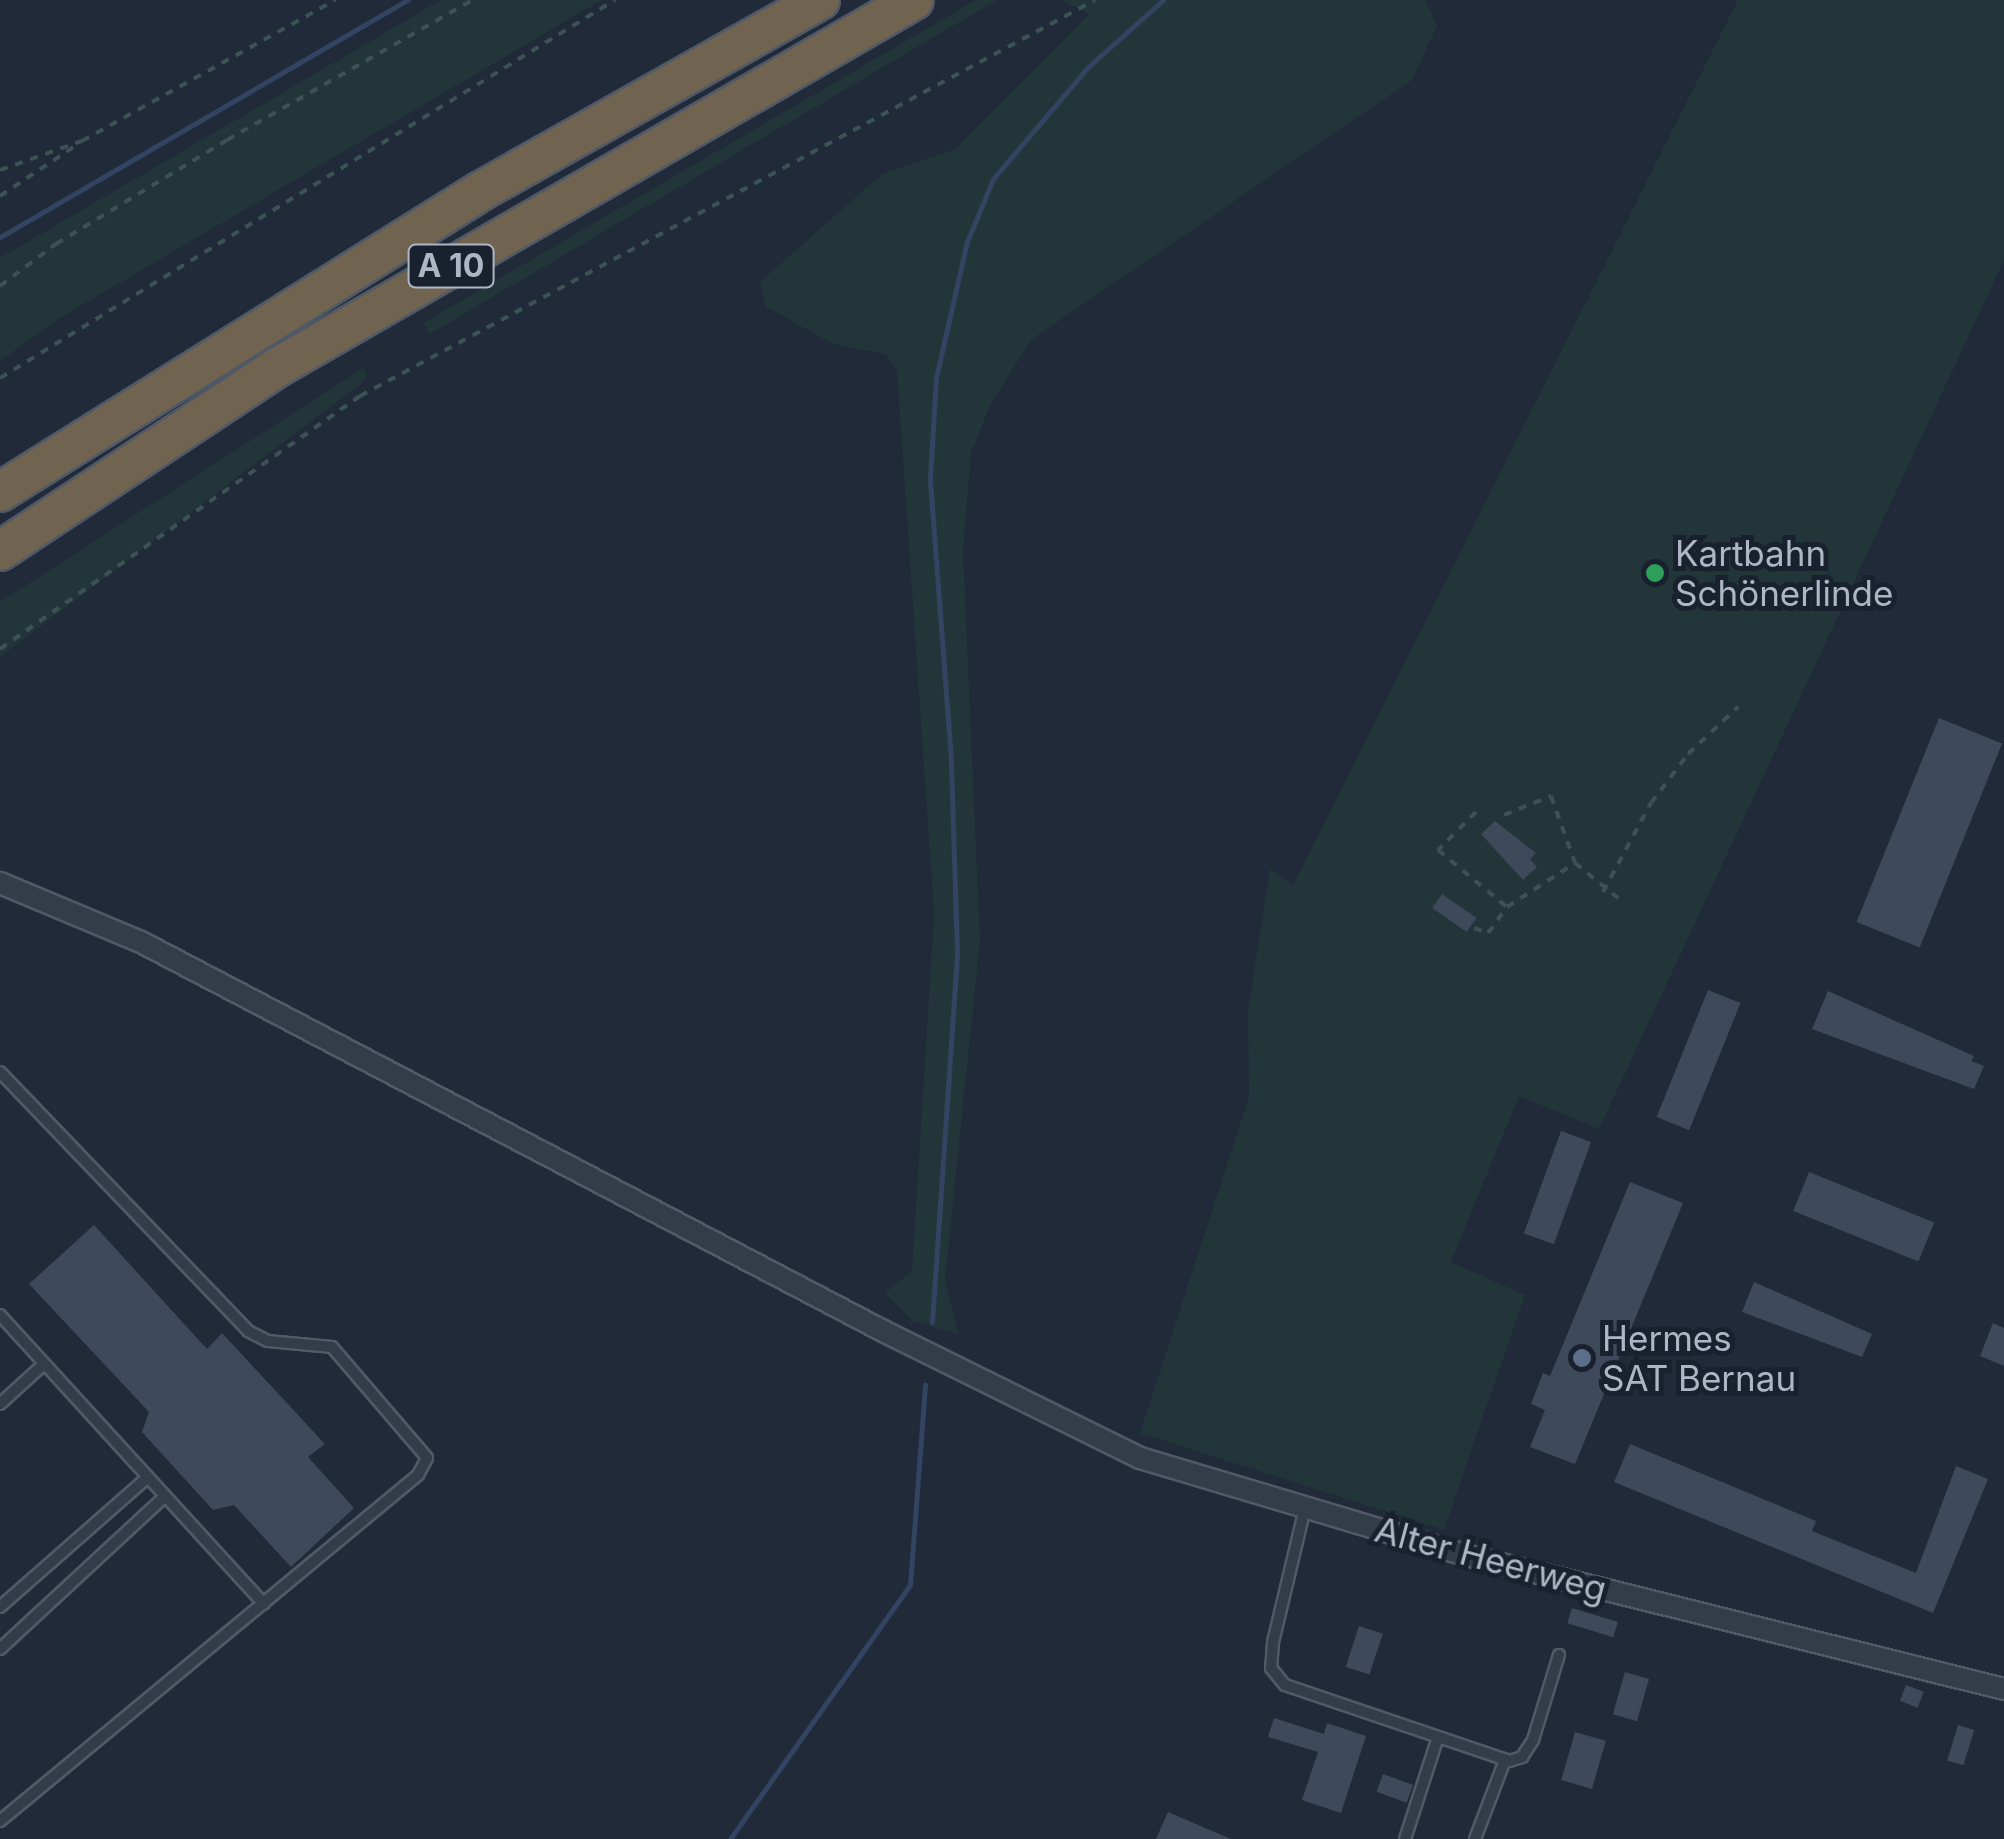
<!DOCTYPE html>
<meta charset="utf-8">
<style>
body{margin:0}
#map{position:relative;width:2004px;height:1839px;overflow:hidden;background:#202a39;font-family:Inter,sans-serif}
div>[style]{position:absolute}
[style*='--x']{left:calc(var(--x)*1px);top:calc(var(--y)*1px);width:calc(var(--w)*1px);rotate:calc(var(--a)*1deg)}
.green>*{inset:0;background:#22363a}
.stream>*{height:5px;margin:-2.5px;padding:0 2.5px;transform-origin:2.5px;border-radius:2.5px;background:#324461}
.building>*{inset:0;background:#3e495b;transform-origin:0 0}
.path>*{height:4px;margin-top:-2px;transform-origin:0;background:repeating-linear-gradient(90deg,#3c5254 0 8px,transparent 0 16px)}
.roads{filter:drop-shadow(2px 0 #515967) drop-shadow(-2px 0 #515967) drop-shadow(0 2px #515967) drop-shadow(0 -2px #515967)}
.lane>*{height:10px;margin:-5px;padding:0 5px;transform-origin:5px;border-radius:5px;background:#333c49}
.street>*{height:20px;margin:-10px;padding:0 10px;transform-origin:10px;border-radius:10px;background:#333c49}
.highway>*{height:38px;margin:-19px;padding:0 19px;transform-origin:19px;border-radius:19px;background:#706450}
.dots>*{width:28px;height:28px;translate:-50% -50%;box-sizing:border-box;border:5px solid #19212e;border-radius:50%}
span{translate:-50% -50%;white-space:nowrap;text-align:center;line-height:1.15;-webkit-text-stroke:10px #19212e;paint-order:stroke}
.shield-label span{padding:2px 8px;background:#19212e;border:2px solid;border-radius:8px;-webkit-text-stroke-width:0}
.shield-label{font-size:32px;color:#aeb6c6;font-weight:700}
.poi-label{font-size:35px;color:#aeb6c6}
.left{translate:0 -50%;text-align:left}
.street-label{font-size:35px;color:#aeb6c6}
</style>
<div id="map">
<div class="green">
<div style="clip-path:polygon(441px 0,602px 0,58px 319px,0 361px,0 258px)"></div>
<div style="clip-path:polygon(976px 0,997px 0,430px 334px,423px 323px)"></div>
<div style="clip-path:polygon(1062px 0,1425px 0,1437px 26px,1412px 80px,1032px 339px,991px 403px,971px 453px,963px 551px,980px 940px,945px 1280px,958px 1334px,914px 1322px,885px 1293px,912px 1271px,934px 914px,897px 371px,886px 354px,833px 344px,766px 307px,760px 282px,882px 174px,955px 149px,1089px 14px)"></div>
<div style="clip-path:polygon(1738px 0,2004px 0,2004px 260px,1599px 1129px,1519px 1096px,1451px 1262px,1525px 1295px,1444px 1530px,1140px 1433px,1249px 1097px,1248px 1010px,1270px 869px,1293px 885px)"></div>
<div style="clip-path:polygon(363px 368px,367px 379px,0 657px,0 602px)"></div>
</div>
<div class="stream">
<div style="--x:0;--y:237;--w:472;--a:-30.2"></div>
<div style="--x:932;--y:1322;--w:369;--a:-86.1"></div>
<div style="--x:957;--y:954;--w:194;--a:-91.8"></div>
<div style="--x:951;--y:760;--w:283;--a:-94.3"></div>
<div style="--x:930;--y:478;--w:100;--a:-86.6"></div>
<div style="--x:936;--y:378;--w:139;--a:-77.2"></div>
<div style="--x:967;--y:242;--w:68;--a:-67.6"></div>
<div style="--x:993;--y:179;--w:148;--a:-49.7"></div>
<div style="--x:1089;--y:66;--w:99;--a:-41.7"></div>
<div style="--x:730;--y:1839;--w:311;--a:-54.7"></div>
<div style="--x:910;--y:1585;--w:201;--a:-85.7"></div>
</div>
<div class="building">
<div style="left:1939px;top:718px;width:68px;height:220px;rotate:22deg"></div>
<div style="clip-path:polygon(1495px 821px,1536px 853px,1530px 859px,1537px 867px,1523px 880px,1481px 834px)"></div>
<div style="left:1442px;top:894px;width:42px;height:17px;rotate:35deg"></div>
<div style="left:1708px;top:990px;width:35px;height:137px;rotate:22deg"></div>
<div style="clip-path:polygon(1828px 991px,1974px 1056px,1971px 1061px,1984px 1066px,1974px 1089px,1812px 1029px)"></div>
<div style="left:1561px;top:1131px;width:32px;height:109px;rotate:20deg"></div>
<div style="left:1809px;top:1172px;width:135px;height:42px;rotate:22deg"></div>
<div style="clip-path:polygon(1630px 1182px,1683px 1203px,1575px 1464px,1530px 1447px,1545px 1410px,1531px 1404px,1543px 1373px,1550px 1376px)"></div>
<div style="clip-path:polygon(94px 1225px,207px 1349px,222px 1333px,325px 1444px,308px 1457px,354px 1508px,291px 1567px,234px 1505px,213px 1510px,142px 1432px,149px 1412px,29px 1284px)"></div>
<div style="clip-path:polygon(1754px 1282px,1872px 1334px,1862px 1357px,1742px 1312px)"></div>
<div style="clip-path:polygon(1993px 1323px,2004px 1328px,2004px 1366px,1980px 1356px)"></div>
<div style="clip-path:polygon(1630px 1444px,1816px 1521px,1812px 1531px,1916px 1573px,1956px 1466px,1988px 1479px,1933px 1613px,1614px 1482px)"></div>
<div style="left:1572px;top:1608px;width:48px;height:16px;rotate:17deg"></div>
<div style="left:1359px;top:1626px;width:25px;height:43px;rotate:18deg"></div>
<div style="left:1625px;top:1672px;width:25px;height:44px;rotate:16deg"></div>
<div style="left:1906px;top:1685px;width:19px;height:17px;rotate:21deg"></div>
<div style="clip-path:polygon(1274px 1718px,1324px 1734px,1327px 1723px,1366px 1736px,1341px 1813px,1302px 1800px,1318px 1752px,1268px 1737px)"></div>
<div style="left:1958px;top:1725px;width:17px;height:37px;rotate:17deg"></div>
<div style="left:1575px;top:1732px;width:32px;height:50px;rotate:16deg"></div>
<div style="left:1383px;top:1774px;width:32px;height:19px;rotate:20deg"></div>
<div style="clip-path:polygon(1168px 1812px,1231px 1839px,1156px 1839px)"></div>
</div>
<div class="path">
<div style="--x:0;--y:170;--w:87;--a:-19.5"></div>
<div style="--x:82;--y:141;--w:290;--a:-29.1"></div>
<div style="--x:0;--y:196;--w:94;--a:-33.7"></div>
<div style="--x:0;--y:286;--w:70;--a:-36.9"></div>
<div style="--x:56;--y:244;--w:200;--a:-31.3"></div>
<div style="--x:227;--y:140;--w:282;--a:-29.7"></div>
<div style="--x:0;--y:378;--w:722;--a:-31.58"></div>
<div style="--x:0;--y:649;--w:440;--a:-35.1"></div>
<div style="--x:360;--y:396;--w:835;--a:-28.31"></div>
<div style="--x:1476;--y:812;--w:54;--a:135"></div>
<div style="--x:1438;--y:850;--w:89;--a:39.6"></div>
<div style="--x:1504;--y:815;--w:51;--a:-22"></div>
<div style="--x:1551;--y:796;--w:71;--a:70.3"></div>
<div style="--x:1575;--y:863;--w:63;--a:39.2"></div>
<div style="--x:1603;--y:892;--w:101;--a:-61.7"></div>
<div style="--x:1651;--y:803;--w:61;--a:-52.9"></div>
<div style="--x:1688;--y:754;--w:69;--a:-43.2"></div>
<div style="--x:1474;--y:928;--w:15;--a:20"></div>
<div style="--x:1488;--y:933;--w:32;--a:-54"></div>
<div style="--x:1507;--y:907;--w:81;--a:-32.9"></div>
</div>
<div class="roads">
<div class="lane">
<div style="--x:0;--y:1072;--w:359;--a:46.2"></div>
<div style="--x:248;--y:1331;--w:22;--a:27"></div>
<div style="--x:268;--y:1341;--w:64;--a:5.4"></div>
<div style="--x:332;--y:1347;--w:146;--a:49.4"></div>
<div style="--x:427;--y:1458;--w:19;--a:118"></div>
<div style="--x:418;--y:1475;--w:543;--a:140.38"></div>
<div style="--x:0;--y:1315;--w:391;--a:47.6"></div>
<div style="--x:0;--y:1404;--w:59;--a:-42.3"></div>
<div style="--x:1305;--y:1508;--w:138;--a:103.4"></div>
<div style="--x:1273;--y:1642;--w:26;--a:94"></div>
<div style="--x:1271;--y:1668;--w:22;--a:51"></div>
<div style="--x:1285;--y:1685;--w:237;--a:18.7"></div>
<div style="--x:1509;--y:1761;--w:14;--a:-17"></div>
<div style="--x:1522;--y:1757;--w:20;--a:-57"></div>
<div style="--x:1533;--y:1740;--w:89;--a:-73"></div>
<div style="--x:0;--y:1607;--w:197;--a:-41.3"></div>
<div style="--x:0;--y:1649;--w:225;--a:-42.8"></div>
<div style="--x:1405;--y:1839;--w:107;--a:-72.1"></div>
<div style="--x:1475;--y:1839;--w:85;--a:-69.2"></div>
</div>
<div class="street">
<div style="--x:0;--y:883;--w:153;--a:22.7"></div>
<div style="--x:141;--y:942;--w:840;--a:27.66"></div>
<div style="--x:885;--y:1332;--w:284;--a:26.3"></div>
<div style="--x:1140;--y:1458;--w:336;--a:16.6"></div>
<div style="--x:1462;--y:1554;--w:559;--a:13.99"></div>
</div>
<div class="highway">
<div style="--x:0;--y:492;--w:567;--a:-32.04"></div>
<div style="--x:481;--y:191;--w:389;--a:-29.4"></div>
<div style="--x:0;--y:551;--w:333;--a:-33.5"></div>
<div style="--x:278;--y:367;--w:734;--a:-29.99"></div>
</div>
</div>
<div class="dots">
<div style="left:1655px;top:573px;background:#2e9e5b"></div>
<div style="left:1582px;top:1358px;background:#5c6f8a"></div>
</div>
<div class="shield-label">
<span style="left:451px;top:266px">A 10</span>
</div>
<div class="poi-label">
<span class="left" style="left:1675px;top:573px">Kartbahn<br>Schönerlinde</span>
<span class="left" style="left:1602px;top:1358px">Hermes<br>SAT Bernau</span>
</div>
<div class="street-label">
<span style="left:1491px;top:1559px;rotate:15deg">Alter Heerweg</span>
</div>
</div>
